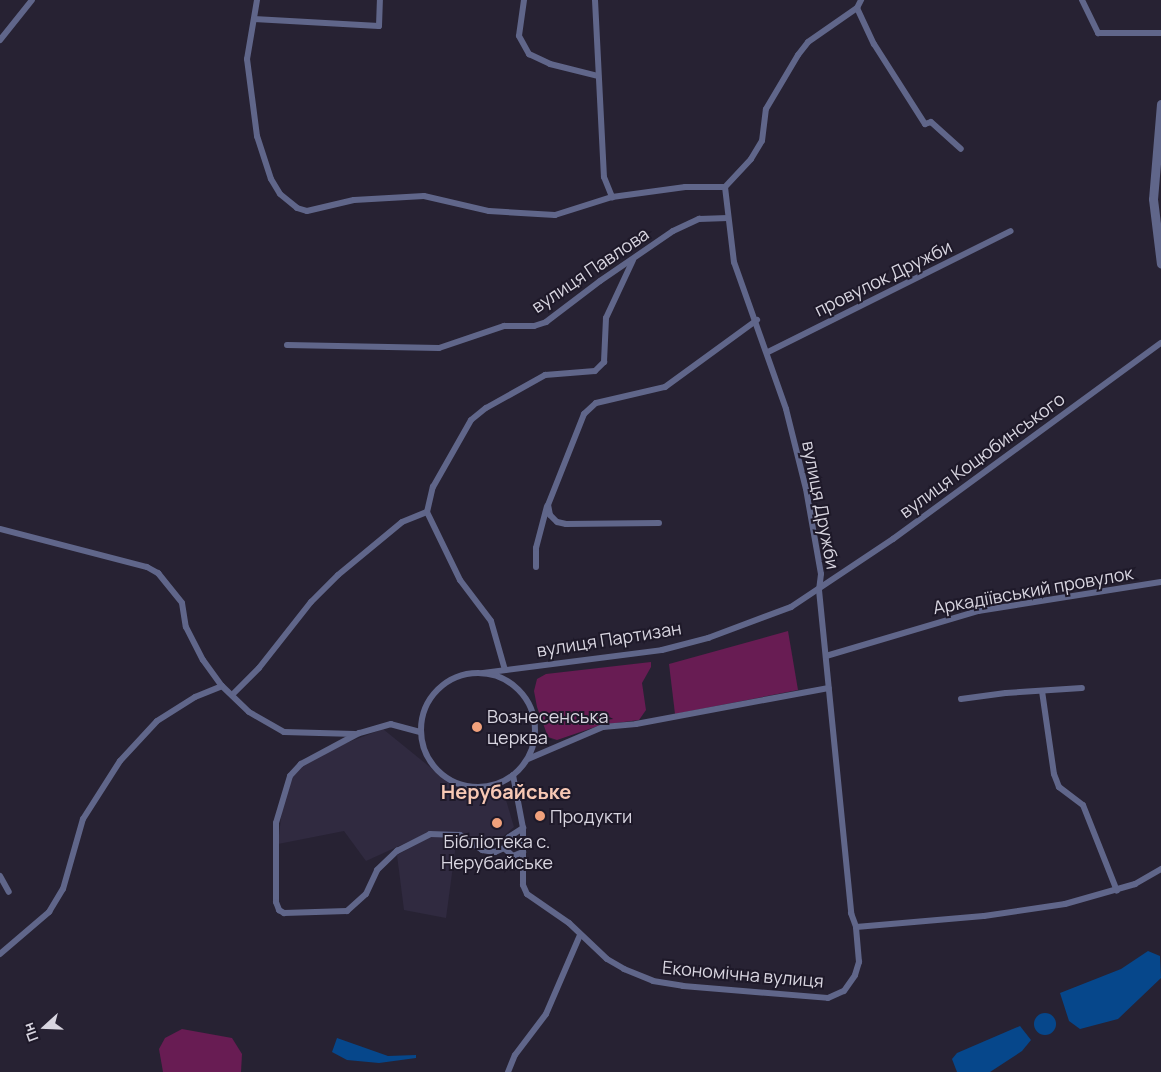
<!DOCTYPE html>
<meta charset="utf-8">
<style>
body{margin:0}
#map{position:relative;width:1161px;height:1072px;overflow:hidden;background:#272233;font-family:Manrope,sans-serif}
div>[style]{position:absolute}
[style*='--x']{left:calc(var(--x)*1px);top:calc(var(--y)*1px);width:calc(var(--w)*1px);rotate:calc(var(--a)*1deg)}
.built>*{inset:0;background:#302a40}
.green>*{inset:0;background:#681c53}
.water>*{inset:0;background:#06478b}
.round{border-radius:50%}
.minor>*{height:6px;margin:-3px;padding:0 3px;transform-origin:3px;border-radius:3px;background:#60668a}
.minor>.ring{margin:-3px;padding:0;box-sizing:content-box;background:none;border:6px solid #60668a;border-radius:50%}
.tertiary>*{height:9px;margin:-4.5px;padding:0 4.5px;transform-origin:4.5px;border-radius:4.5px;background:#60668a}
.dots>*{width:14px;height:14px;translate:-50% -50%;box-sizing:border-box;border:2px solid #1e1929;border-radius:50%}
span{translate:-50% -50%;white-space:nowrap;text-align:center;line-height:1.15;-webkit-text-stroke:4px #1e1929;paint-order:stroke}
.street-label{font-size:18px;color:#d8d5e0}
.poi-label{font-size:18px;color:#d8d5e0}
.left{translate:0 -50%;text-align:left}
.quarter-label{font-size:20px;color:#f7c8b4;font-weight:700}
.north{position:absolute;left:20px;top:1002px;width:50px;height:50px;-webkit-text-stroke:4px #1e1929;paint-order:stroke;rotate:250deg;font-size:14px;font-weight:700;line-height:20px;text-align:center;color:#d8d5e0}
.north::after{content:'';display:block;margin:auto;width:18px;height:22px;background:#d8d5e0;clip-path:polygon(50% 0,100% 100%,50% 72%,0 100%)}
</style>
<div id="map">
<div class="built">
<div style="clip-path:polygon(383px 729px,441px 776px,480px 791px,503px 790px,514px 827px,500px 839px,487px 843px,461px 833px,432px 831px,366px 861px,344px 831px,278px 844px,284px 791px,299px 761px)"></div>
<div style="clip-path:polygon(432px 836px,457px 836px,446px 918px,404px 910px,397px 855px)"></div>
</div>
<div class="green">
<div style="clip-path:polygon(788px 631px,798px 690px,675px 714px,669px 664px)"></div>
<div style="clip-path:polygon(651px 662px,651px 667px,642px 683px,646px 710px,639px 720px,601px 725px,557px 740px,548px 737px,537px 707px,534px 691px,537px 679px,546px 674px)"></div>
<div style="clip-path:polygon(182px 1029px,232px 1038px,242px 1054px,241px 1072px,163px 1072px,159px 1049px,165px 1038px)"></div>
</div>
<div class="water">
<div style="clip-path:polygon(1148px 951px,1160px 956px,1161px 978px,1118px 1019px,1080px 1029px,1069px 1021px,1060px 993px,1121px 969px)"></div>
<div class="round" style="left:1034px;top:1013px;width:22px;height:22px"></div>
<div style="clip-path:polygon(1020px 1026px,1031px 1040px,1022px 1051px,990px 1072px,957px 1072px,952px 1059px,957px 1053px)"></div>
<div style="clip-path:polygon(337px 1038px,388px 1056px,416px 1055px,416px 1058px,379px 1063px,347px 1060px,332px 1052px)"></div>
</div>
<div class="minor">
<div style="--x:257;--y:0;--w:60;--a:99.6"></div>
<div style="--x:247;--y:59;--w:78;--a:82.6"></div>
<div style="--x:257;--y:136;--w:45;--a:72"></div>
<div style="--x:271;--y:179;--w:17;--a:59"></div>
<div style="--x:280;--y:194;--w:22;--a:39"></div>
<div style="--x:297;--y:208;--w:10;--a:17"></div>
<div style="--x:307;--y:211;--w:48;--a:-13.2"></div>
<div style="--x:354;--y:200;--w:70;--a:-3.3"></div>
<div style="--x:424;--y:196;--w:67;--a:13"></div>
<div style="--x:489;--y:211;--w:66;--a:3.5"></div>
<div style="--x:555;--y:215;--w:60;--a:-17.5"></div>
<div style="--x:612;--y:197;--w:74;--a:-7.8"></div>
<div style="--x:685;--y:187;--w:40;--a:0"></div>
<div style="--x:524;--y:0;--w:36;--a:98"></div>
<div style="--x:519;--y:36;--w:21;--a:61"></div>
<div style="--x:529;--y:54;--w:23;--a:25"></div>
<div style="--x:550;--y:64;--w:49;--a:14"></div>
<div style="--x:595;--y:0;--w:177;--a:87.1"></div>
<div style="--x:604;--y:177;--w:22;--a:68"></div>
<div style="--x:1082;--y:0;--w:37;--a:64"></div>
<div style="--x:1098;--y:33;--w:63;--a:0"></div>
<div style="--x:857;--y:8;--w:40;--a:65"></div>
<div style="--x:874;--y:44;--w:95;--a:57.5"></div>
<div style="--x:925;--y:124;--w:6;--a:-18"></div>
<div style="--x:931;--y:122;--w:40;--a:42"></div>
<div style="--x:254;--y:19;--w:125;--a:3.2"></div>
<div style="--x:379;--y:26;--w:26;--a:-88"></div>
<div style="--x:0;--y:40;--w:51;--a:-51.3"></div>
<div style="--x:725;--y:187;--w:76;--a:83.2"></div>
<div style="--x:734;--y:262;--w:156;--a:70.5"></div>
<div style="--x:786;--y:409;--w:82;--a:76"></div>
<div style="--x:806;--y:489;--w:86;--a:80"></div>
<div style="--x:821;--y:574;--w:16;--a:97"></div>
<div style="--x:819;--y:590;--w:325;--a:84.3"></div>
<div style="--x:851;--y:913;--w:15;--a:70"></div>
<div style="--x:725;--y:187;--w:38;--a:-47"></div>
<div style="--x:751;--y:159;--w:21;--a:-59"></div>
<div style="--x:762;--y:141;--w:32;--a:-83"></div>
<div style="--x:766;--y:109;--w:63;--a:-59.3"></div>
<div style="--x:798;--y:55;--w:16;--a:-52"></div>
<div style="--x:808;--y:42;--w:60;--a:-34.8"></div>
<div style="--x:857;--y:8;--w:9;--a:-63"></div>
<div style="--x:287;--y:345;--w:152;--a:1.1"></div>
<div style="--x:439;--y:348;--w:69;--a:-18.7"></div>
<div style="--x:504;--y:326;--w:30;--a:0"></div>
<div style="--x:534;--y:326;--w:13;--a:-18"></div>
<div style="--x:546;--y:322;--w:68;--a:-37.2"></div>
<div style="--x:600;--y:281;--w:88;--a:-34.4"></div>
<div style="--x:673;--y:231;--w:29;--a:-25"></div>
<div style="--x:699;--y:219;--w:29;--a:-2"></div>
<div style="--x:768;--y:352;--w:271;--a:-26.5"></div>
<div style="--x:427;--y:512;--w:76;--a:64.1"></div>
<div style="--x:460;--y:580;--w:51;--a:52.9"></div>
<div style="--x:491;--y:621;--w:51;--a:74.1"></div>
<div style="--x:659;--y:523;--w:93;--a:179.4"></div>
<div style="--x:566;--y:524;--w:9;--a:-167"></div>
<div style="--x:557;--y:522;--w:10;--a:-135"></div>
<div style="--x:550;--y:515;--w:10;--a:-101"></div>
<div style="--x:548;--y:505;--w:98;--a:-68.4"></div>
<div style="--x:584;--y:414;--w:16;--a:-43"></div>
<div style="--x:596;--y:403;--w:71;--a:-13.1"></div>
<div style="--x:665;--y:387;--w:114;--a:-36.1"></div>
<div style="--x:0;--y:529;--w:152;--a:14.5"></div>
<div style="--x:147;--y:567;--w:13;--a:29"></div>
<div style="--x:158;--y:573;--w:38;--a:51"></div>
<div style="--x:182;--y:603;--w:24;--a:81"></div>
<div style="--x:186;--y:627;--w:37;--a:63"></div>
<div style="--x:203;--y:660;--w:32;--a:54"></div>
<div style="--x:222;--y:686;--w:37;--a:44"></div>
<div style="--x:249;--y:712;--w:40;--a:29.7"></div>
<div style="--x:284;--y:732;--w:71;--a:1.6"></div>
<div style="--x:536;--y:567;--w:19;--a:-90"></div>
<div style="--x:536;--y:548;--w:43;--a:-75.3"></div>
<div style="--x:826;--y:656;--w:159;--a:-16.5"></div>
<div style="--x:978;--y:611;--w:185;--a:-9"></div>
<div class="ring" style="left:421px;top:673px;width:108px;height:108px"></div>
<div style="--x:483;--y:673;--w:180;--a:-7.3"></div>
<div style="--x:662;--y:650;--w:48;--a:-14.6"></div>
<div style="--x:708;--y:638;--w:89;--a:-20.5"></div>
<div style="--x:791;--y:607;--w:123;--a:-33.7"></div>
<div style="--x:893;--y:539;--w:332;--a:-36.2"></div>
<div style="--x:1042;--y:691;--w:84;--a:81.8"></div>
<div style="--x:1054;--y:774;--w:14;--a:69"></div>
<div style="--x:1059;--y:787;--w:30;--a:37"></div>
<div style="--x:1083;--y:805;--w:92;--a:68.4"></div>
<div style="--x:232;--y:695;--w:38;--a:-45"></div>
<div style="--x:259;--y:668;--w:84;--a:-51.8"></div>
<div style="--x:311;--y:602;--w:38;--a:-45"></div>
<div style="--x:338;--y:575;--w:83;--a:-39.6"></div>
<div style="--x:402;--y:522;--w:27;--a:-22"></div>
<div style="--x:427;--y:512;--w:26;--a:-77"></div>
<div style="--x:433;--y:487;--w:77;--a:-60.4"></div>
<div style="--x:471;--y:420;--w:19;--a:-39"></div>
<div style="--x:486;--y:408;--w:68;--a:-29.2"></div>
<div style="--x:545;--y:375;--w:50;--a:-4.6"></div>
<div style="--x:595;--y:371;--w:13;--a:-45"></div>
<div style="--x:604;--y:362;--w:44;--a:-87.4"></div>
<div style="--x:606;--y:318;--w:64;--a:-65"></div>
<div style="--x:961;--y:699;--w:45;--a:-7.6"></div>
<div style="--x:1006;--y:693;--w:76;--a:-3.8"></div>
<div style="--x:420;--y:732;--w:30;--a:-165"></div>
<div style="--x:391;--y:724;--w:33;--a:164"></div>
<div style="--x:359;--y:733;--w:66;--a:151.9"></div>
<div style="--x:301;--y:764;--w:16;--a:133"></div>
<div style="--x:290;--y:776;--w:49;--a:106.6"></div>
<div style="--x:276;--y:823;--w:79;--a:90"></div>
<div style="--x:276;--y:902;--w:9;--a:69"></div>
<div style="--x:279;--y:910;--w:6;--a:31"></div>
<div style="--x:284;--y:913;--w:63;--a:-1.8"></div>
<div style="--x:347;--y:911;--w:25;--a:-42"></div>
<div style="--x:366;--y:894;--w:26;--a:-65"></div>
<div style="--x:377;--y:870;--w:28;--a:-44"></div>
<div style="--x:397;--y:851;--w:37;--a:-27"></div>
<div style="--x:430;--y:834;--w:30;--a:2"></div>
<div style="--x:460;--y:835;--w:27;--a:34"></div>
<div style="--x:482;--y:850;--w:13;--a:9"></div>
<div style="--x:495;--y:852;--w:10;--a:-24"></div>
<div style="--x:528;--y:759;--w:82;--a:-23.1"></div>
<div style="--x:603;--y:727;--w:33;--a:-5"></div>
<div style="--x:636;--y:724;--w:196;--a:-10.6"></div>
<div style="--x:513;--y:775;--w:54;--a:79.3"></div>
<div style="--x:523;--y:828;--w:57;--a:90"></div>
<div style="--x:523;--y:885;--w:10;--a:66"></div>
<div style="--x:527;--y:894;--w:51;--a:34.6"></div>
<div style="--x:569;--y:923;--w:52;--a:43.5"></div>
<div style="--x:607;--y:959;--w:20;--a:30"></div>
<div style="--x:624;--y:969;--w:31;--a:22"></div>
<div style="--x:653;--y:981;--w:30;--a:9"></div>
<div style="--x:683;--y:986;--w:145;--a:4.7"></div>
<div style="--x:828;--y:998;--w:17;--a:-24"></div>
<div style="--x:844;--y:991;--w:19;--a:-55"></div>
<div style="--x:855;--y:975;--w:14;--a:-73"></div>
<div style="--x:859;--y:962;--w:35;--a:-95"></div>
<div style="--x:856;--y:927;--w:128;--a:-4.9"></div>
<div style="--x:984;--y:916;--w:82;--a:-8.4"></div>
<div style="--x:1065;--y:904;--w:73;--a:-15.9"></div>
<div style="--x:1135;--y:884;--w:30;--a:-30"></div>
<div style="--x:504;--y:848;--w:12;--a:-66"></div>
<div style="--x:509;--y:837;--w:17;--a:-33"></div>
<div style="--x:504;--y:848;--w:12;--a:42"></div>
<div style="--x:513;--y:856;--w:11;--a:-22"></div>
<div style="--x:0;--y:876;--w:18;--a:61"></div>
<div style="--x:0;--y:954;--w:65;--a:-40.6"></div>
<div style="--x:49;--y:912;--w:27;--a:-59"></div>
<div style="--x:63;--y:889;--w:73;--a:-74.1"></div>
<div style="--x:83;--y:819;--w:69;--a:-57.5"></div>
<div style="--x:120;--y:761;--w:54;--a:-47.2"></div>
<div style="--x:157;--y:721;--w:45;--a:-32.3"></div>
<div style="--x:195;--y:697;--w:29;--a:-22"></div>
<div style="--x:508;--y:1072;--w:18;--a:-68"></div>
<div style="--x:515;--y:1055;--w:51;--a:-52.9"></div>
<div style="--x:546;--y:1014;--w:86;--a:-66.7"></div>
</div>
<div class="tertiary">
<div style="--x:1161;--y:104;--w:95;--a:94.8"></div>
<div style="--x:1153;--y:199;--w:65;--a:83"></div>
</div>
<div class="dots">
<div style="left:477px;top:727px;background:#f1a17c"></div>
<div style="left:540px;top:816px;background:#f1a17c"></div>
<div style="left:497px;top:823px;background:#f1a17c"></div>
</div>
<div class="street-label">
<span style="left:590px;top:270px;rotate:-34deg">вулиця Павлова</span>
<span style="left:883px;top:278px;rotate:-26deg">провулок Дружби</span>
<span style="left:982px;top:455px;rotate:-36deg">вулиця Коцюбинського</span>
<span style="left:821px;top:505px;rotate:79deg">вулиця Дружби</span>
<span style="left:1033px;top:590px;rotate:-10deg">Аркадіївський провулок</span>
<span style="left:609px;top:639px;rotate:-9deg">вулиця Партизан</span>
<span style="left:743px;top:974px;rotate:5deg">Економічна вулиця</span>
</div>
<div class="poi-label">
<span class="left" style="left:487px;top:727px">Вознесенська<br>церква</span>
<span class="left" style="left:550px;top:816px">Продукти</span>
<span style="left:497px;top:852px">Бібліотека с.<br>Нерубайське</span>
</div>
<div class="quarter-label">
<span style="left:506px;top:791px">Нерубайське</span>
</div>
<div class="north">Пн</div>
</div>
